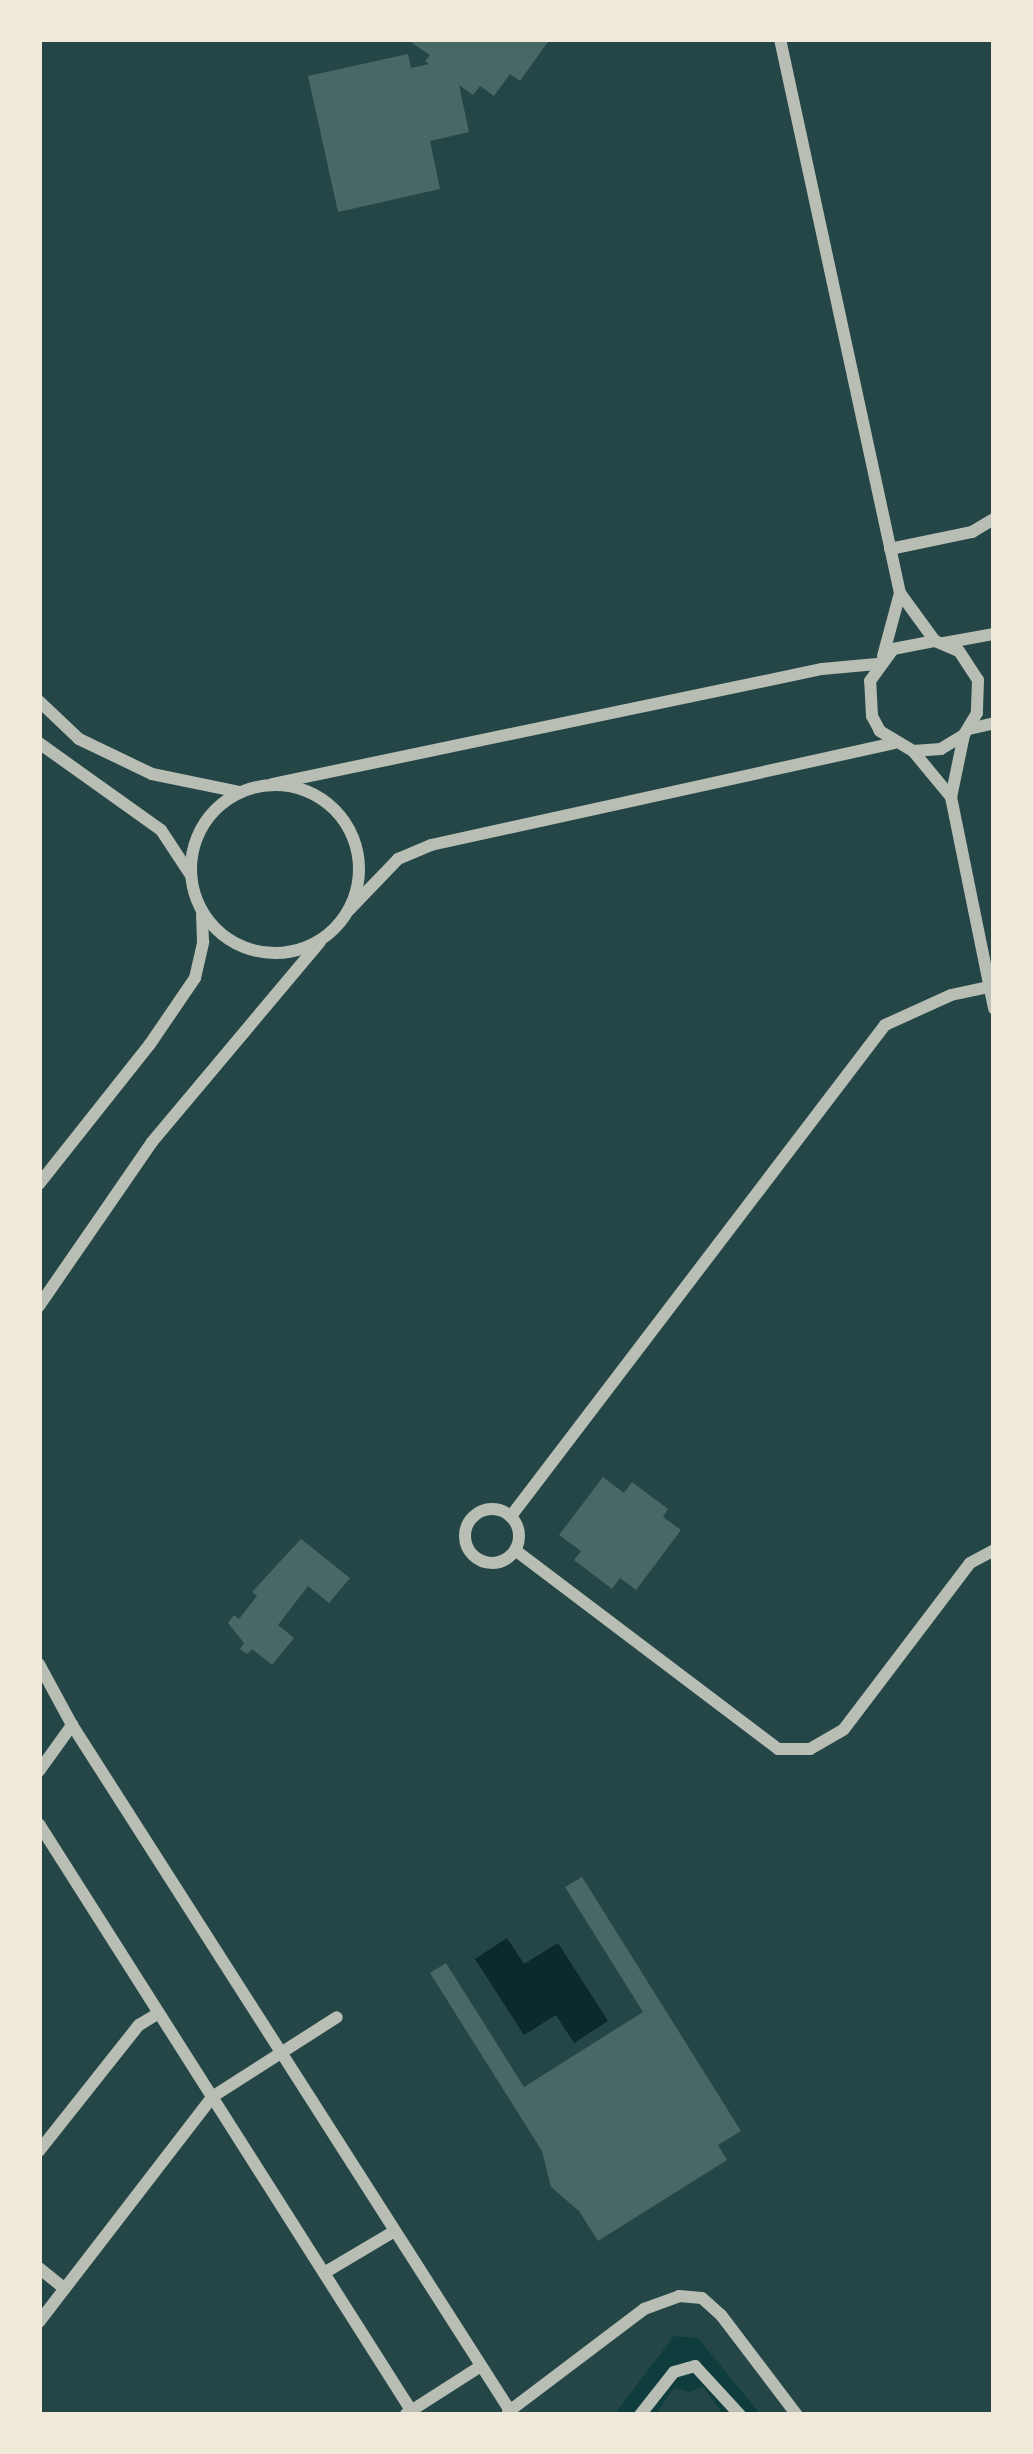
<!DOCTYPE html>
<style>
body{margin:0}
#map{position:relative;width:1033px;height:2454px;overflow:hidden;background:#0f3d3e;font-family:"Varela Round",sans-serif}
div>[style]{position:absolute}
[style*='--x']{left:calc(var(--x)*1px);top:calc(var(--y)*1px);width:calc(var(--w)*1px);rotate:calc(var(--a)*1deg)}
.green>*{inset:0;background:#244646}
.water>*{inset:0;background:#0a2a2b}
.building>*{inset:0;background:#486865}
.minor>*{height:12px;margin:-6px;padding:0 6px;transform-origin:6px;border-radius:6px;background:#b8beb3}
.minor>.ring{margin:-6px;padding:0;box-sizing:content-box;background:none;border:12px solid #b8beb3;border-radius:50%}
span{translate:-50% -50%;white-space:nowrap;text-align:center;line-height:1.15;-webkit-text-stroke:10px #f1e9da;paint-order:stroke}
.frame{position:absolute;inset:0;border:42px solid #f1e9da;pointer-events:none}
</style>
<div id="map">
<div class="green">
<div style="clip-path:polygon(39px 39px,994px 39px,994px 2415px,761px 2415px,698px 2338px,674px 2336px,614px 2415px,39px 2415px)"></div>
<div style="clip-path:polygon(703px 2387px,724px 2415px,655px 2415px,674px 2388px,689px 2392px)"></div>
</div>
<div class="water">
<div style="clip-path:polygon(507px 1938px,524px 1964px,558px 1943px,608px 2021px,574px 2043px,556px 2015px,524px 2035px,475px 1959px)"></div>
</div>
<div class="building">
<div style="clip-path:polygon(415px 39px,550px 39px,520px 81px,510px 74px,494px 96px,480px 86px,473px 95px,459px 85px,469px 132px,430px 141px,440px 189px,338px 212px,308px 76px,408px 54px,411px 68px,429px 64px,425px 61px,430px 55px,412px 43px)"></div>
<div style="clip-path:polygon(603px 1477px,624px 1493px,632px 1482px,668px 1509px,663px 1517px,681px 1530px,636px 1590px,620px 1578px,612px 1589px,574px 1560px,581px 1551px,559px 1535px)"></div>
<div style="clip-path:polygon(301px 1539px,350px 1578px,329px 1603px,308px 1586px,278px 1625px,294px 1638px,272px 1665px,252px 1649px,247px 1654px,240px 1649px,244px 1643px,228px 1623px,234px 1615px,239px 1619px,257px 1596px,252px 1592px)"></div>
<div style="clip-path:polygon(582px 1877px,741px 2131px,718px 2145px,727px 2160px,598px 2241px,579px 2211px,551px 2187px,542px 2151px,430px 1973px,446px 1963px,524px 2087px,643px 2012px,565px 1887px)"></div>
</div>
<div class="minor">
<div style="--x:780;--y:39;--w:567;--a:77.78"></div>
<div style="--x:900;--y:593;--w:59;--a:53.9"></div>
<div style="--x:935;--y:641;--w:26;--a:23"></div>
<div style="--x:959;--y:651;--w:35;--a:57"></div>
<div style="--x:978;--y:680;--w:33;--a:92"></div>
<div style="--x:977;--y:713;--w:26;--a:121"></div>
<div style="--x:964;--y:735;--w:27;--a:149"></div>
<div style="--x:941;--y:749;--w:28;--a:176"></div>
<div style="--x:913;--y:751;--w:39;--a:-149"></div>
<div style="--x:880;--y:731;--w:17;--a:-118"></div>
<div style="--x:872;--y:716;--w:35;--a:-93"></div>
<div style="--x:870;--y:681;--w:39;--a:-54"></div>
<div style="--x:893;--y:649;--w:43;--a:-10.8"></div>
<div style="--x:890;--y:549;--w:84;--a:-11.7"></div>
<div style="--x:972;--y:532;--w:26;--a:-31"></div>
<div style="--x:944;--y:643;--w:51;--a:-10.2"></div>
<div style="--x:883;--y:656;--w:65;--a:-74.9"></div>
<div style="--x:39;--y:701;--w:55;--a:43.5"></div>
<div style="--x:79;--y:739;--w:81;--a:25.6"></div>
<div style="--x:152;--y:774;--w:90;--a:11.6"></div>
<div style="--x:969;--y:729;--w:26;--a:-13"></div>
<div style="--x:964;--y:735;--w:63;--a:101.8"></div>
<div style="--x:951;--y:797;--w:216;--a:78.5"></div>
<div style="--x:39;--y:743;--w:150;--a:35.5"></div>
<div style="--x:161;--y:830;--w:53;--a:56.6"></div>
<div style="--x:913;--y:751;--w:60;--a:50.4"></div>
<div style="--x:272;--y:784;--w:562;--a:-11.81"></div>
<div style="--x:822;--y:669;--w:55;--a:-5.2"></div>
<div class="ring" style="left:191px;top:785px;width:156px;height:156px"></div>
<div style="--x:349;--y:910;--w:71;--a:-46.1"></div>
<div style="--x:398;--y:859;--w:36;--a:-23"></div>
<div style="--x:431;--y:845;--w:473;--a:-12.4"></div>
<div style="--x:39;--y:1184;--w:179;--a:-51.6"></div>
<div style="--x:150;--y:1044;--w:80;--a:-55.7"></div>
<div style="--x:195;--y:978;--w:37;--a:-77"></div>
<div style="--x:203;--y:942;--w:28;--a:-92"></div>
<div style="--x:39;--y:1306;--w:199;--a:-55.4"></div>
<div style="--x:152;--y:1142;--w:261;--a:-50"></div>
<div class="ring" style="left:465px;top:1509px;width:42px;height:42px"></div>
<div style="--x:511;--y:1516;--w:617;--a:-52.7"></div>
<div style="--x:885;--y:1025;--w:72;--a:-24.4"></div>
<div style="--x:951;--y:995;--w:39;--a:-12"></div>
<div style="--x:515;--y:1550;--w:330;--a:37.1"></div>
<div style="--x:778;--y:1749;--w:32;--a:0"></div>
<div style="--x:810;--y:1749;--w:39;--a:-30"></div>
<div style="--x:844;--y:1729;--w:208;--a:-52.8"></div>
<div style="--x:970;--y:1563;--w:27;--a:-28"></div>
<div style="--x:39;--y:1664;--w:69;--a:61.6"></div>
<div style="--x:72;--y:1725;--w:812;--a:57.43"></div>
<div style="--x:39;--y:1771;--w:57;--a:-54.3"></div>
<div style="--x:39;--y:1824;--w:700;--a:57.6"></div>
<div style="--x:39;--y:2151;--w:161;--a:-51.6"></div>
<div style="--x:139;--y:2025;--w:23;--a:-31"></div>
<div style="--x:39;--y:2268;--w:33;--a:39"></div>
<div style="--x:324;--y:2273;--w:80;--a:-30.7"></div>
<div style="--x:39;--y:2322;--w:284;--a:-52.4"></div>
<div style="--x:212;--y:2097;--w:148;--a:-32.6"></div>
<div style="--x:508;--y:2412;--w:171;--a:-37.1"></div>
<div style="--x:644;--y:2309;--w:37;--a:-20"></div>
<div style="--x:679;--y:2296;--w:23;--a:5"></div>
<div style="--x:702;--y:2298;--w:25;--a:42"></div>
<div style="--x:721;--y:2315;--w:126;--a:52.8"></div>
<div style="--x:406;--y:2414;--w:89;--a:-32.6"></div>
<div style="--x:640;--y:2415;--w:55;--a:-51.7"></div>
<div style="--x:674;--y:2372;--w:22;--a:-16"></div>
<div style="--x:695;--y:2366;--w:67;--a:47.4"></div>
</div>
<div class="frame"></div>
</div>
